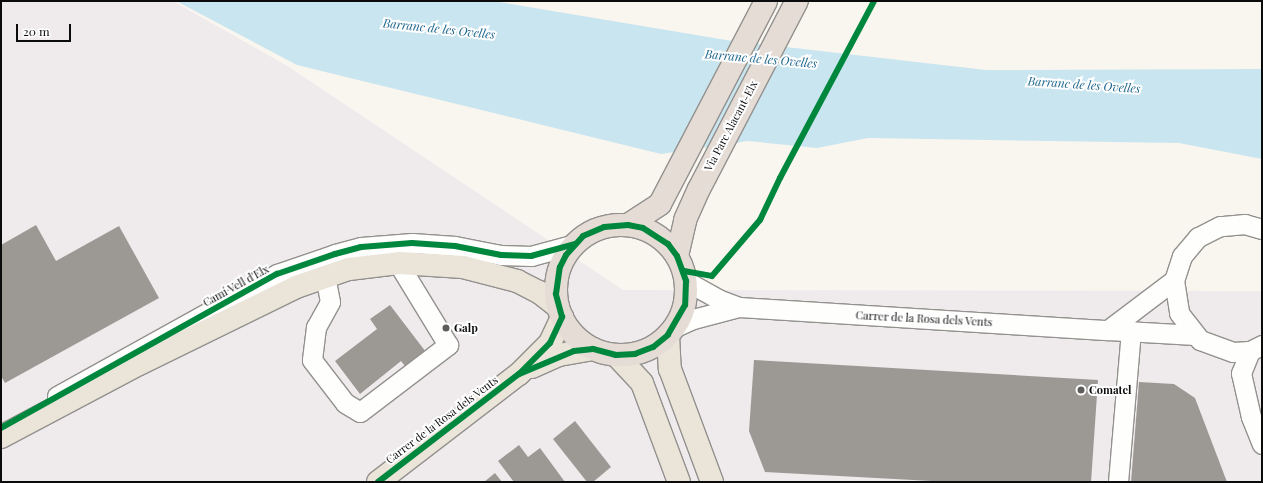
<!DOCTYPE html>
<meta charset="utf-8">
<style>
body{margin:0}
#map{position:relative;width:1263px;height:483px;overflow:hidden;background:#f9f6ef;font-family:"Playfair Display",serif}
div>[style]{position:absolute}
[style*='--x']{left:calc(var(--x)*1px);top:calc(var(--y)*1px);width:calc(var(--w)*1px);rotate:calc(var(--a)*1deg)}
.industrial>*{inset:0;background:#efeaec}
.water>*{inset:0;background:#c9e5f0}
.building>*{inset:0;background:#9c9995}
.roads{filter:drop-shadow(1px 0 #92918e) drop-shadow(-1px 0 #92918e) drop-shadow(0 1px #92918e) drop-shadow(0 -1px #92918e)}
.minor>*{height:19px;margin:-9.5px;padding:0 9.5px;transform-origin:9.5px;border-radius:9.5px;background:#fefefd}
.major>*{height:22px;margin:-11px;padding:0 11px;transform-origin:11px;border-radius:11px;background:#eae4d9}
.highway>*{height:22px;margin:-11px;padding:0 11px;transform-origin:11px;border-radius:11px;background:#e6dcd6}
.highway>.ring{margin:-11px;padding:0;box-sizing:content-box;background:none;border:22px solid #e6dcd6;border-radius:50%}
.cycleway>*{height:6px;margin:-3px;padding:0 3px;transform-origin:3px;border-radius:3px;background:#00873e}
.dots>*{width:11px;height:11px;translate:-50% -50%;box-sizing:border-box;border:2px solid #fff;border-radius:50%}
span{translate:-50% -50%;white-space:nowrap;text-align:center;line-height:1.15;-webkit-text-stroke:4px #fff;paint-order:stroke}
.street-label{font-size:11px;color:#0b0b0b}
.poi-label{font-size:11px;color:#0b0b0b;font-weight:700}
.left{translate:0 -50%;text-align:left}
.water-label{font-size:12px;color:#216890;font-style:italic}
.frame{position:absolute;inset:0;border:2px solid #0b0b0b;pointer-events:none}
.scale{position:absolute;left:16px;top:24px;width:55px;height:18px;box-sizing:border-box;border:2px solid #0b0b0b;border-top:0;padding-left:5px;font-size:12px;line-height:14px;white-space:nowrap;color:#0b0b0b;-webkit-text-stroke:3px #fff;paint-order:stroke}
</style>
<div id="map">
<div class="industrial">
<div style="clip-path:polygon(1px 1px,173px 1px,289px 67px,623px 290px,1262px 291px,1262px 482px,1px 482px)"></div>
</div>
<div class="water">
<div style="clip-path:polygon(176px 1px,493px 1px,726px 40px,986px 70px,1262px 69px,1262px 159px,1179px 143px,868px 138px,817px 148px,748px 141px,661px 154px,297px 65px)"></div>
</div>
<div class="building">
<div style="clip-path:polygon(36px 225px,56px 261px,119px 226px,159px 298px,5px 383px,1px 376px,1px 245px)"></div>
<div style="clip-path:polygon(390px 305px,429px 356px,409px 371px,401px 361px,360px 394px,335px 361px,377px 329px,370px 319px)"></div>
<div style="clip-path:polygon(754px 360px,1098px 380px,1091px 482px,950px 482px,765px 472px,749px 431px)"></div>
<div style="clip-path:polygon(1139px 382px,1174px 384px,1195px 398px,1227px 482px,1131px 482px)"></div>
<div style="clip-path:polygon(575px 421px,611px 467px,593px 482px,587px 482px,553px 439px)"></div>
<div style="clip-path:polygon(519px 445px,528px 457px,540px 448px,565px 482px,514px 482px,498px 461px)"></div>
<div style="clip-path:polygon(495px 473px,502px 482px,484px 482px)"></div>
</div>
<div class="roads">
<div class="minor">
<div style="--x:1262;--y:229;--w:18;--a:-164"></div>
<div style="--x:1245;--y:224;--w:25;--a:175"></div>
<div style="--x:1220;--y:226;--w:25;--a:153"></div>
<div style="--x:1198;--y:237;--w:25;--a:130"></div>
<div style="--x:1182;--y:256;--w:25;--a:108"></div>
<div style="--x:1174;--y:280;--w:33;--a:81"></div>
<div style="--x:1179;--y:313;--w:34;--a:52"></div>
<div style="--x:1200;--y:340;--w:35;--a:20"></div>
<div style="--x:1233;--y:352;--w:17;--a:-3"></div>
<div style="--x:1250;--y:351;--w:13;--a:-27"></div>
<div style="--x:325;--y:276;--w:26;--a:79"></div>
<div style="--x:330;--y:302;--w:29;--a:119"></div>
<div style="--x:316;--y:327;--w:33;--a:97"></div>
<div style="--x:312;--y:360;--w:54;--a:52.5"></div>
<div style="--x:345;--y:403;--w:17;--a:31"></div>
<div style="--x:360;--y:412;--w:111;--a:-37.3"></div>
<div style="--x:448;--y:345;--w:96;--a:-121.4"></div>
<div style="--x:1174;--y:280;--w:83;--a:142.9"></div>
<div style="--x:1108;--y:330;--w:87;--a:3.3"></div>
<div style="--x:686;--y:281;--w:37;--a:29"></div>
<div style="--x:718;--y:299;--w:22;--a:21"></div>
<div style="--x:739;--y:307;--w:370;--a:3.6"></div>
<div style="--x:675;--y:327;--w:20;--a:-24"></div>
<div style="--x:693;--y:319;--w:48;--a:-14.6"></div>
<div style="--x:1250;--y:351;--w:24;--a:112"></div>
<div style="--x:1241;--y:373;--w:45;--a:77.2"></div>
<div style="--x:1251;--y:417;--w:29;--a:68"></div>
<div style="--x:57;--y:396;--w:252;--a:-29"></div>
<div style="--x:277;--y:274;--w:61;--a:-19"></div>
<div style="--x:335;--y:254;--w:27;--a:-15"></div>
<div style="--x:361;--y:247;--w:51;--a:-4.5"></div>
<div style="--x:412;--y:243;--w:43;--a:4"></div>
<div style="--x:455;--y:246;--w:47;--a:11.1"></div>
<div style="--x:501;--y:255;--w:30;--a:2"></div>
<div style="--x:531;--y:256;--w:46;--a:-15.3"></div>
<div style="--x:1118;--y:482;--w:152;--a:-85.1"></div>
</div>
<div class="major">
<div style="--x:668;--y:335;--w:34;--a:87"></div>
<div style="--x:670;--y:369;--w:121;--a:69.6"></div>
<div style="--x:616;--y:355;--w:38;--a:47"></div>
<div style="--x:642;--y:383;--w:106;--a:69.5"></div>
<div style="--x:532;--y:367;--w:30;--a:-24"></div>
<div style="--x:559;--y:355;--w:35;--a:-10"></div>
<div style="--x:1;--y:437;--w:156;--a:-27.9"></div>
<div style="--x:139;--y:364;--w:175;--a:-26.1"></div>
<div style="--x:296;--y:287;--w:56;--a:-18.8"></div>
<div style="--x:349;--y:269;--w:50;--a:-6.8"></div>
<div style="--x:399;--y:263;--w:64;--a:3.6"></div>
<div style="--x:463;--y:267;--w:56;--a:14.5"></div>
<div style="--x:517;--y:281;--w:25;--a:27"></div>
<div style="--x:539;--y:292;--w:24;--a:38"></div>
<div style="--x:378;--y:482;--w:178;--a:-37.5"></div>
<div style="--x:519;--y:374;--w:44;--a:-45"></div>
<div style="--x:550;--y:343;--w:29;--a:-65"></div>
</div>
<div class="highway">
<div class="ring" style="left:556px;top:225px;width:108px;height:108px"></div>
<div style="--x:628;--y:225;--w:38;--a:-33"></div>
<div style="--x:660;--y:204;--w:229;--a:-62.4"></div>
<div style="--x:677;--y:256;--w:37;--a:-77"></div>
<div style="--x:685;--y:220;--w:34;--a:-66"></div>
<div style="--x:699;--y:189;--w:212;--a:-62.5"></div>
</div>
</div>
<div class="cycleway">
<div style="--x:684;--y:271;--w:28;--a:10"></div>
<div style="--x:712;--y:276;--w:74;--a:-49.4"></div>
<div style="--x:760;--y:220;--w:47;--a:-64.5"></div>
<div style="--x:780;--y:178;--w:200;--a:-62"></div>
<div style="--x:1;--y:428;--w:316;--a:-29.2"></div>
<div style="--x:277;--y:274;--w:61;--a:-19"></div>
<div style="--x:335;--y:254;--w:27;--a:-15"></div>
<div style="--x:361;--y:247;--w:51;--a:-4.5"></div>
<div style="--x:412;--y:243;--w:43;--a:4"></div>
<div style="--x:455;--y:246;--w:47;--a:11.1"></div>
<div style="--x:501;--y:255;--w:30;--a:2"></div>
<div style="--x:531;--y:256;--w:46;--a:-15.3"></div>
<div style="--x:378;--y:482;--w:178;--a:-37.5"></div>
<div style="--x:519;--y:374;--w:44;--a:-45"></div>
<div style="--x:550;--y:343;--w:29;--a:-65"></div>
<div style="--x:562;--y:317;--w:24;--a:-105"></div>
<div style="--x:556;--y:294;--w:27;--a:-82"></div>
<div style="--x:560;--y:267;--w:13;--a:-63"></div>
<div style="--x:566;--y:255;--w:25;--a:-48"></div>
<div style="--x:583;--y:236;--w:23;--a:-23"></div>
<div style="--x:604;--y:227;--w:24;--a:-5"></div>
<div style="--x:628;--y:225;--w:15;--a:11"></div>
<div style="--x:643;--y:228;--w:30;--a:33"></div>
<div style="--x:668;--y:244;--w:15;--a:53"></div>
<div style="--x:677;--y:256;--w:27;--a:70"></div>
<div style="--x:686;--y:281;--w:24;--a:92"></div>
<div style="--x:685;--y:305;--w:34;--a:120"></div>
<div style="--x:668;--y:335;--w:19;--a:141"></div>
<div style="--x:653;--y:347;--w:19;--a:159"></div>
<div style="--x:635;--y:354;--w:19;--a:177"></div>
<div style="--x:616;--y:355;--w:24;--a:-165"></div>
<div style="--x:593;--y:349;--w:19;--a:174"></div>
<div style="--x:574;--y:351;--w:60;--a:157.3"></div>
</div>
<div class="dots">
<div style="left:446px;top:328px;background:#5e5d5b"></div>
<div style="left:1081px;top:390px;background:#5e5d5b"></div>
</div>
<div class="street-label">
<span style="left:731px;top:126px;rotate:-62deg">Via Parc Alacant-Elx</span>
<span style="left:236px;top:286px;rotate:-29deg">Camí Vell d'Elx</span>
<span style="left:924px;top:319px;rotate:3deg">Carrer de la Rosa dels Vents</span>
<span style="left:442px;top:420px;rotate:-37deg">Carrer de la Rosa dels Vents</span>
</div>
<div class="poi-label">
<span class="left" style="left:454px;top:328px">Galp</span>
<span class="left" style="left:1089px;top:390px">Comatel</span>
</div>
<div class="water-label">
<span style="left:439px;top:29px;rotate:6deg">Barranc de les Ovelles</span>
<span style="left:761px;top:59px;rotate:5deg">Barranc de les Ovelles</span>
<span style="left:1084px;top:85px;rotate:4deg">Barranc de les Ovelles</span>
</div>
<div class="frame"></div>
<div class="scale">20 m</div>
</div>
